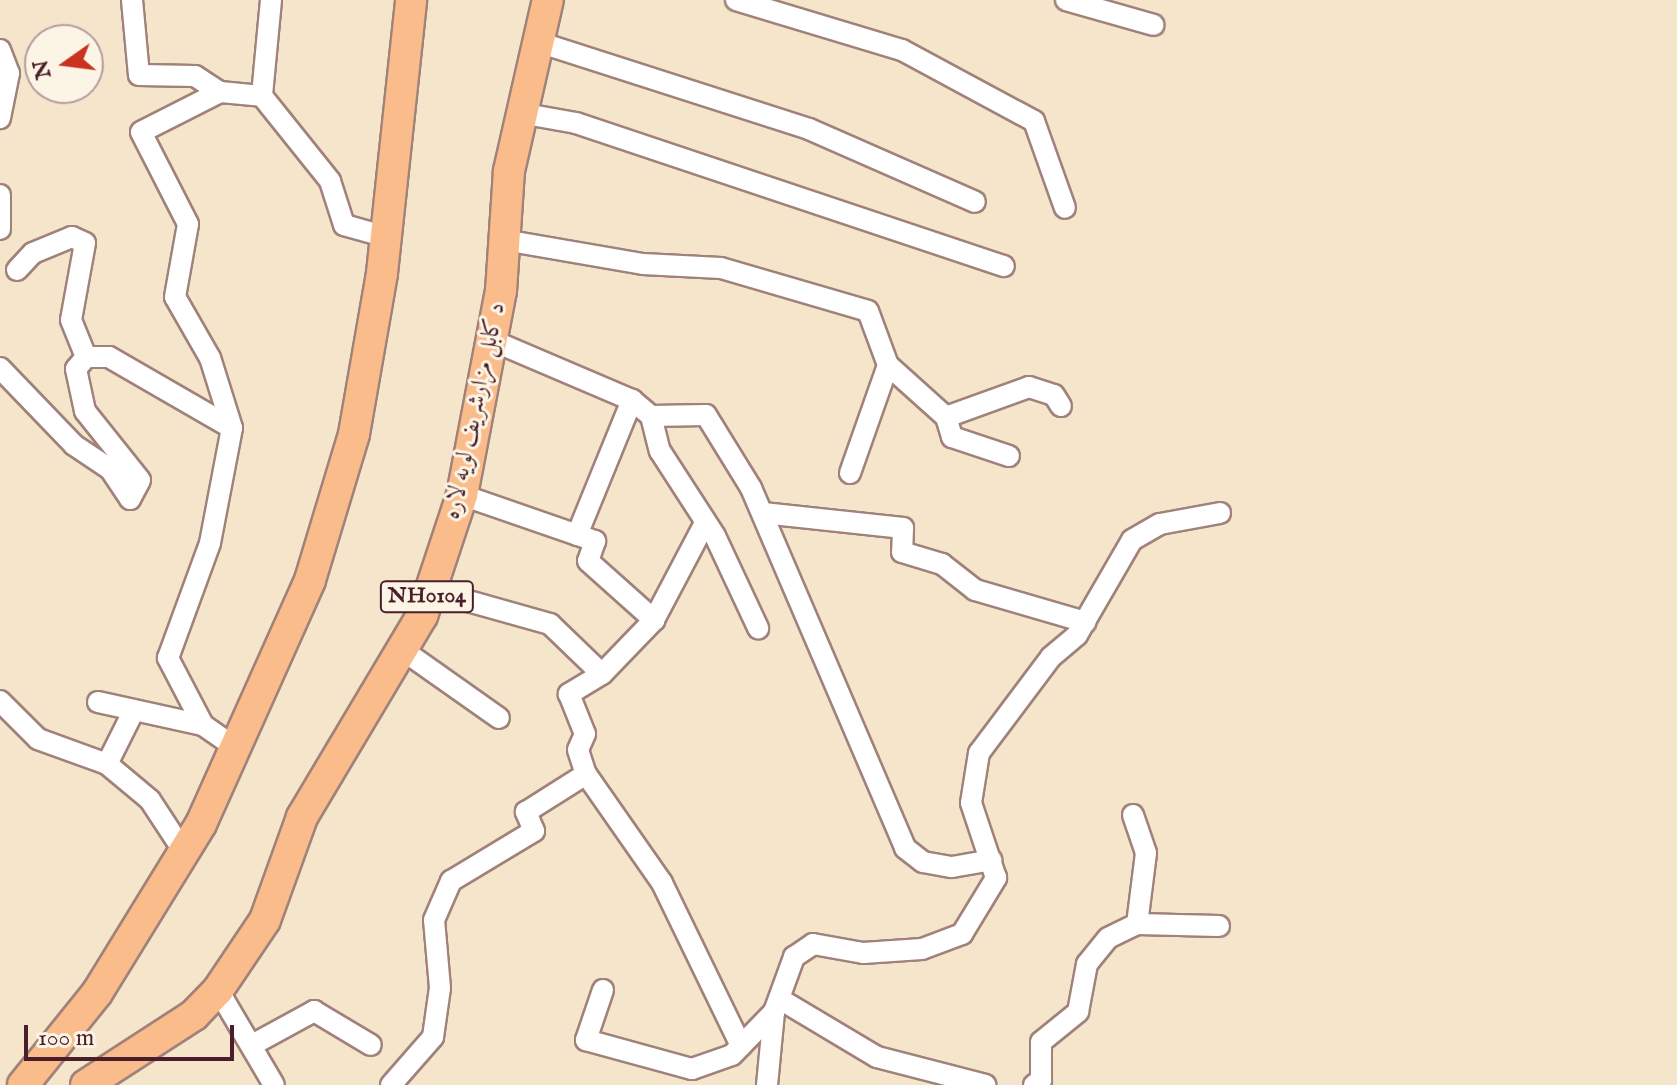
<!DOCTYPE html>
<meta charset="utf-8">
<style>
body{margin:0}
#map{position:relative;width:1677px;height:1085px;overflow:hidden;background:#f5e5cb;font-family:"IM FELL English",Amiri,serif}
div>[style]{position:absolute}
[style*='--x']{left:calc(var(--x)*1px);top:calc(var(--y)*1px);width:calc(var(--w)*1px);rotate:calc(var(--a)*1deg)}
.roads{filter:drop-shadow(2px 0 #a0827b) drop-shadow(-2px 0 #a0827b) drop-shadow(0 2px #a0827b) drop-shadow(0 -2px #a0827b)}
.minor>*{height:20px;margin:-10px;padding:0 10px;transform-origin:10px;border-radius:10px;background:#fff}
.highway>*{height:30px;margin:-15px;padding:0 15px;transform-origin:15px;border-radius:15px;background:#fabc8b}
span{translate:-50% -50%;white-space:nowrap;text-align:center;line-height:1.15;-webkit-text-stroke:6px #fcf5e5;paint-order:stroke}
.shield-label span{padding:2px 6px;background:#fcf5e5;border:2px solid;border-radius:6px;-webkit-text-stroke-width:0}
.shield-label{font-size:22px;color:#4a1f2b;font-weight:700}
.street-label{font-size:24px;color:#4a1f2b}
.north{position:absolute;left:24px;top:24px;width:80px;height:80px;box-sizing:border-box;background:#fcf5e5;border:2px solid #b59f9b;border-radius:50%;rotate:256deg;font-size:22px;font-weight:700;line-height:32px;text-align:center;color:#4a1f2b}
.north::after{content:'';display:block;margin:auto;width:28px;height:36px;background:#c8321e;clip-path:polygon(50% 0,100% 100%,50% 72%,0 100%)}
.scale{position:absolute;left:24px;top:1025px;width:210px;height:36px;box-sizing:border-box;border:4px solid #4a1f2b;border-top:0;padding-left:10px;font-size:24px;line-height:28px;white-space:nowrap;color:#4a1f2b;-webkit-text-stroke:6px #fcf5e5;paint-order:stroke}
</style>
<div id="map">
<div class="roads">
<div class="minor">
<div style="--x:132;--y:0;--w:75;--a:84.7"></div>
<div style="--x:139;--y:75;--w:56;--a:1"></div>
<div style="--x:195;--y:76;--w:30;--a:33"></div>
<div style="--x:271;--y:0;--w:96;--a:95.4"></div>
<div style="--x:262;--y:96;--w:109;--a:51.3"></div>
<div style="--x:330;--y:181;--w:46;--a:72.3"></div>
<div style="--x:344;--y:225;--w:45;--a:15.6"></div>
<div style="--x:736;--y:0;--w:173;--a:16.8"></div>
<div style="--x:902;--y:50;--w:150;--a:28.3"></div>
<div style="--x:1034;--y:121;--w:92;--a:70.4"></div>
<div style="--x:1066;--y:0;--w:91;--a:15.9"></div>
<div style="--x:535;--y:41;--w:288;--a:17.8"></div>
<div style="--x:809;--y:129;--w:181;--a:23.7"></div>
<div style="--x:0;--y:50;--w:25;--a:69"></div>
<div style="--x:9;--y:73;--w:46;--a:101.3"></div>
<div style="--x:520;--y:113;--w:57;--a:10.1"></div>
<div style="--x:576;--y:123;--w:451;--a:18.5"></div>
<div style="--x:0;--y:195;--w:34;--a:90"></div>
<div style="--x:504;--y:240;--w:141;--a:9.8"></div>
<div style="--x:643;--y:264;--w:78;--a:2.9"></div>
<div style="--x:721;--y:268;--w:153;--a:16.3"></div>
<div style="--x:868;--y:311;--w:58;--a:69.7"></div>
<div style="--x:888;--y:365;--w:78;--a:41.9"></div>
<div style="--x:946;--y:417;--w:21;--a:73"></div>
<div style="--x:952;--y:437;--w:60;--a:18.4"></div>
<div style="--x:17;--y:270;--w:23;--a:-47"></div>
<div style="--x:33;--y:253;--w:42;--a:-22.3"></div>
<div style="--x:72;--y:237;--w:14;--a:25"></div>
<div style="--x:85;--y:243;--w:78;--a:100.3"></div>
<div style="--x:71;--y:320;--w:40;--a:68"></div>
<div style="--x:491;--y:340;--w:153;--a:23.1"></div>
<div style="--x:632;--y:400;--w:25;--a:40"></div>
<div style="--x:651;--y:416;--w:36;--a:76"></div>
<div style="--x:660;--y:451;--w:101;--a:57.1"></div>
<div style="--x:715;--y:536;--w:102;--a:64.9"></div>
<div style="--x:0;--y:368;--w:107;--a:46.1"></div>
<div style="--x:74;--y:445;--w:43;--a:33.7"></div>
<div style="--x:110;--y:469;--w:36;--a:56"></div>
<div style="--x:130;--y:499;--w:21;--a:-62"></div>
<div style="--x:140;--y:480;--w:88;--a:-128.6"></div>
<div style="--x:85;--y:411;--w:43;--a:-102.1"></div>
<div style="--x:76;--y:369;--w:16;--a:-50"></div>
<div style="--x:86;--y:357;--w:23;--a:0"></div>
<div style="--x:109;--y:357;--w:142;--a:30"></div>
<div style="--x:651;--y:416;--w:55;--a:-1"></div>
<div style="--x:706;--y:415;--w:86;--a:58.3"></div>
<div style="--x:751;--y:488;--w:392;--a:66.8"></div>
<div style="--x:905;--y:848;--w:23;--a:38"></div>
<div style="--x:923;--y:862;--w:29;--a:10"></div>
<div style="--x:952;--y:867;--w:40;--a:-10"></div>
<div style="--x:946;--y:417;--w:88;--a:-19.9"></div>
<div style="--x:1029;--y:387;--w:26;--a:18"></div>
<div style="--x:1054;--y:395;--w:13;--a:58"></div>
<div style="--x:850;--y:473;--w:114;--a:-70.6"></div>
<div style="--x:462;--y:495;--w:141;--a:19.1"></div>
<div style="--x:595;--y:541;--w:21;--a:109"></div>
<div style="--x:588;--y:561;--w:89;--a:41.8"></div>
<div style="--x:763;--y:513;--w:141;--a:6.1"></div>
<div style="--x:903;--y:528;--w:24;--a:92"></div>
<div style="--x:902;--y:552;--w:42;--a:16.7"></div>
<div style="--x:942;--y:564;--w:42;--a:38.2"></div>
<div style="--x:975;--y:590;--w:115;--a:16.2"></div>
<div style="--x:704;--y:525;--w:107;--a:117.8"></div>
<div style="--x:654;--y:620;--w:75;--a:133.9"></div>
<div style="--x:602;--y:674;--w:39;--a:149"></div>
<div style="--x:569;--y:694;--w:43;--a:68.2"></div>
<div style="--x:585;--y:734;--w:17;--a:114"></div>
<div style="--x:578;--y:750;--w:25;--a:72"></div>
<div style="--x:586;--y:774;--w:133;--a:55.1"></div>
<div style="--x:662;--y:883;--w:181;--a:64.1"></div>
<div style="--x:577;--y:535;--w:146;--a:-67.8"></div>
<div style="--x:429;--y:590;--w:126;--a:15.7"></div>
<div style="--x:550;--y:624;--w:72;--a:43.9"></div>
<div style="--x:404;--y:651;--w:116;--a:35.2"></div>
<div style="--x:0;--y:701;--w:54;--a:45"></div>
<div style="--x:38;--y:739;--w:73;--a:19.9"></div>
<div style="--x:107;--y:764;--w:56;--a:39.9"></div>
<div style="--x:150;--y:800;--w:62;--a:56.8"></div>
<div style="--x:98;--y:702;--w:107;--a:12.4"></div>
<div style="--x:203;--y:725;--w:40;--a:34.9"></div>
<div style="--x:203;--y:725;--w:76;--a:-117.6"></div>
<div style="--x:168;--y:658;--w:122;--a:-69.9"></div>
<div style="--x:210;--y:543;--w:117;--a:-79.2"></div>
<div style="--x:232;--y:428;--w:73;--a:-107.4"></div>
<div style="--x:210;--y:358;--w:70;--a:-119.8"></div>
<div style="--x:175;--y:297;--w:74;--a:-79.9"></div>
<div style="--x:188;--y:224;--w:103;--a:-117.1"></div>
<div style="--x:141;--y:132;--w:89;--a:-26.9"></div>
<div style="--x:220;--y:92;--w:42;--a:5.4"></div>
<div style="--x:107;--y:764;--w:60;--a:-63.4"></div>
<div style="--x:1133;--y:815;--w:40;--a:71.1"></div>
<div style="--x:1146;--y:853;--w:72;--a:97.2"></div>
<div style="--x:218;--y:990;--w:110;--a:59.5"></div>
<div style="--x:603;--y:990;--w:53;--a:108.8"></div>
<div style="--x:586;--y:1040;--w:110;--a:15.3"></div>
<div style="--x:692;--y:1069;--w:42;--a:-19.3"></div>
<div style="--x:732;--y:1055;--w:60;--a:-45.7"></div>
<div style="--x:774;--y:1012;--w:59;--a:-70"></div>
<div style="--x:794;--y:957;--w:23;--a:-34"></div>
<div style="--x:813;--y:944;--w:51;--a:10.2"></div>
<div style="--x:863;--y:953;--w:59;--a:-3.9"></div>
<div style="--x:922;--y:949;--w:43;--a:-20.6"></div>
<div style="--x:962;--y:934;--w:66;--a:-58.7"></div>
<div style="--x:996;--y:878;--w:79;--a:-108.4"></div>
<div style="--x:971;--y:803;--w:51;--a:-80.9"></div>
<div style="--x:979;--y:753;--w:120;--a:-53.1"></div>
<div style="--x:1051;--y:657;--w:34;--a:-40"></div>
<div style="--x:1077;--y:635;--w:110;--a:-59.9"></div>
<div style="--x:1132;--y:540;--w:32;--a:-30"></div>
<div style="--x:1160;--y:524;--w:61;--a:-10.4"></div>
<div style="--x:783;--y:1001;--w:109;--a:30.8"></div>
<div style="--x:877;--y:1057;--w:112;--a:14.5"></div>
<div style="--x:252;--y:1045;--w:71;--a:-28.7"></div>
<div style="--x:314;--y:1011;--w:66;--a:30.8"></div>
<div style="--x:391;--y:1085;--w:64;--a:-48.8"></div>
<div style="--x:433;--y:1037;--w:49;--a:-81.9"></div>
<div style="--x:440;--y:988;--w:68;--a:-95"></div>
<div style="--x:434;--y:920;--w:43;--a:-66.4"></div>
<div style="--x:451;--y:881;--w:97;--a:-31.1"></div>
<div style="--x:534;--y:831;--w:21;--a:-113"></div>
<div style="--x:526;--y:812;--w:71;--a:-32.3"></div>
<div style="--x:767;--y:1085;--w:73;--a:-84.5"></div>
<div style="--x:1034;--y:1085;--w:9;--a:-36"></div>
<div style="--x:1041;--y:1080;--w:38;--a:-90"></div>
<div style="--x:1041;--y:1042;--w:48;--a:-39"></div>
<div style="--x:1078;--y:1012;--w:49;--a:-79.4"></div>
<div style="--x:1087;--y:964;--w:33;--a:-51"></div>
<div style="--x:1108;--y:938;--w:32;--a:-26"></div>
<div style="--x:1137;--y:924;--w:82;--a:1.4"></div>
</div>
<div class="highway">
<div style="--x:23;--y:1085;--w:118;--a:-51.2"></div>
<div style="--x:97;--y:993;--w:198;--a:-58.4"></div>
<div style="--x:201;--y:824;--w:267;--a:-65.9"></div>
<div style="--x:310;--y:580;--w:152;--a:-73.2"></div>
<div style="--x:354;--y:434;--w:163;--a:-80.1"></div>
<div style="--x:382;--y:273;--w:275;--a:-83.9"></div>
<div style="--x:86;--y:1085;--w:129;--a:-32.9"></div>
<div style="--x:194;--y:1015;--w:35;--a:-46"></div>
<div style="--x:218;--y:990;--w:84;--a:-56.1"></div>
<div style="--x:265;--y:920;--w:109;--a:-70.2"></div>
<div style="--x:302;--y:817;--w:234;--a:-59.2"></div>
<div style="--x:422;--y:616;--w:127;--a:-71.7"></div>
<div style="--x:462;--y:495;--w:208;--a:-79.2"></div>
<div style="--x:501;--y:291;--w:120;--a:-86.2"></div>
<div style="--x:509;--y:171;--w:175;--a:-77.2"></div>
</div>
</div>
<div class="shield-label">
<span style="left:427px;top:597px">NH0104</span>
</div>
<div class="street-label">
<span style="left:475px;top:411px;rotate:-78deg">د کابل مزارشریف لویه لاره</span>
</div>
<div class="north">N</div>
<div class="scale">100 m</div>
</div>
